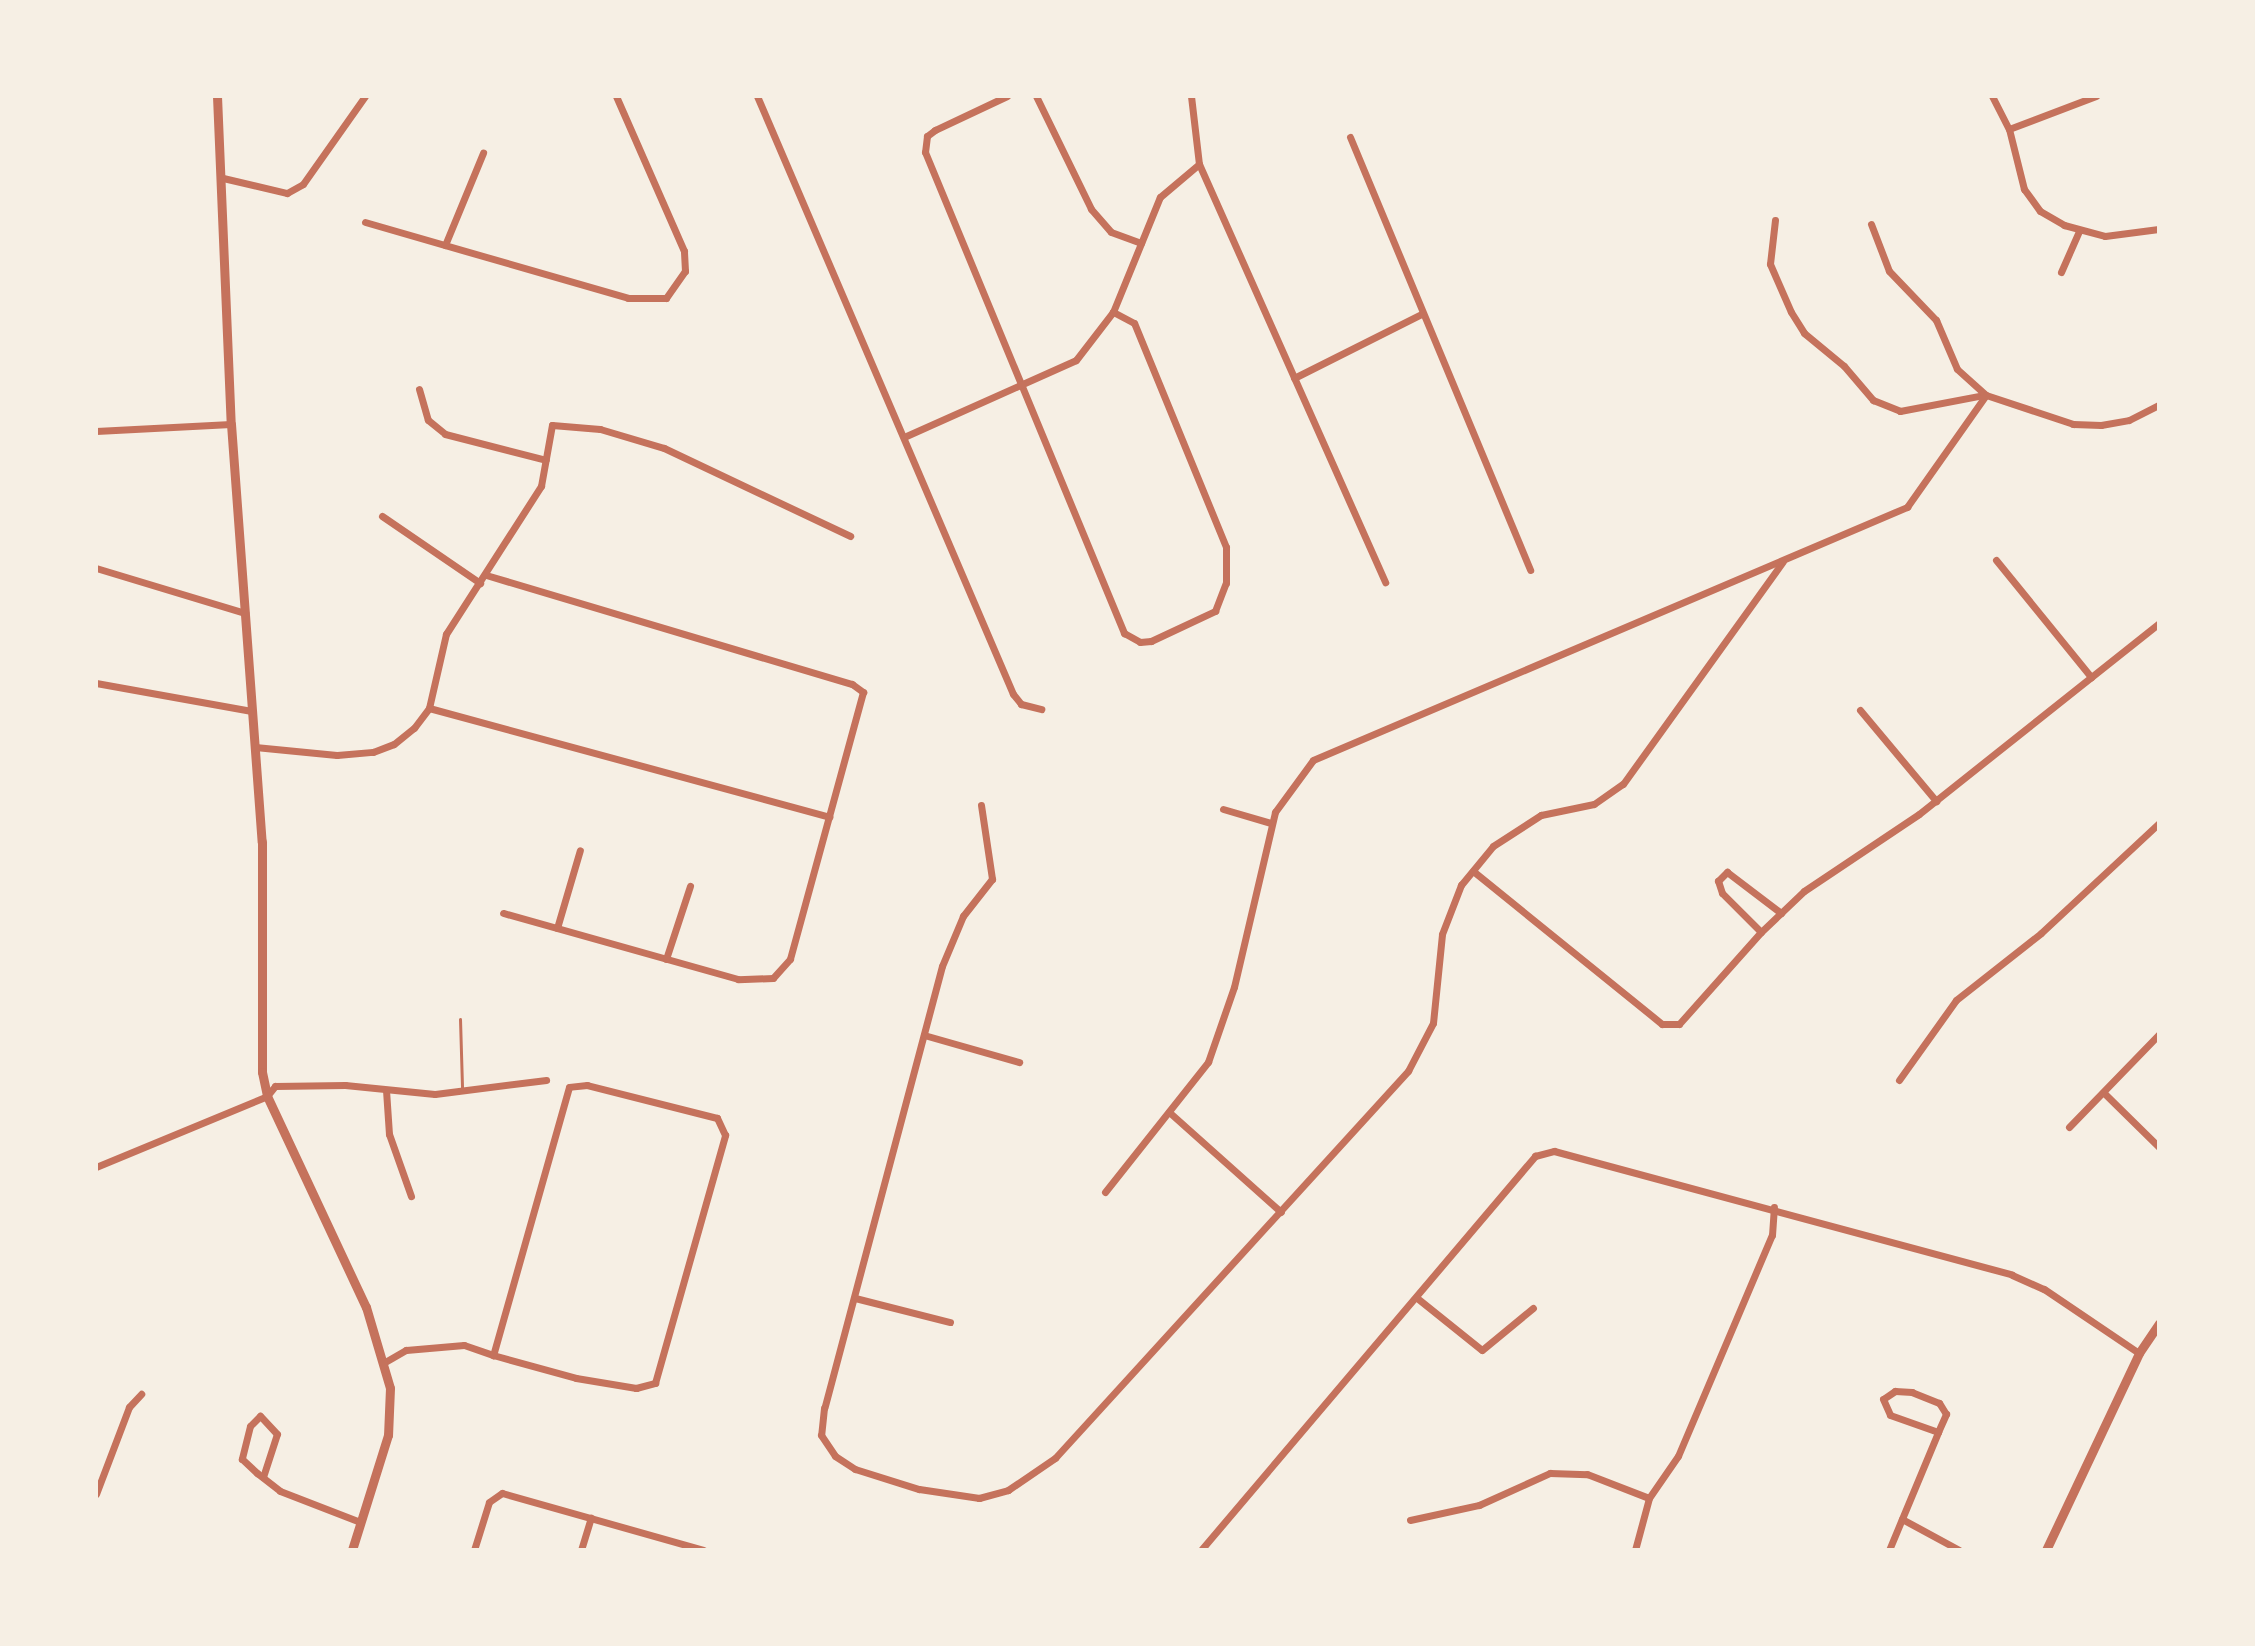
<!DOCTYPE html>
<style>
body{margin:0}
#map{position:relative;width:2255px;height:1646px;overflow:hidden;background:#f6efe4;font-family:Rubik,sans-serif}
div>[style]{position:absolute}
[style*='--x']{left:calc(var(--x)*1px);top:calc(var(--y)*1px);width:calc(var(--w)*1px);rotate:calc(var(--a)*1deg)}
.service>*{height:3px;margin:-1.5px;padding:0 1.5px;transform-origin:1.5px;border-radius:1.5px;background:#c5725c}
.minor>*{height:7px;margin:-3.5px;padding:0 3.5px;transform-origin:3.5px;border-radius:3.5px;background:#c5725c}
.tertiary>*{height:9px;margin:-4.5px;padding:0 4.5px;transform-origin:4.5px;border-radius:4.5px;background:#c5725c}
span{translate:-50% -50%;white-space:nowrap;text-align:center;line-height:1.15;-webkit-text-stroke:7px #f6efe4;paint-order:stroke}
.frame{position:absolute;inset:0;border:98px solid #f6efe4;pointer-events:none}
</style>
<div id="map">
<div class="service">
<div style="--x:460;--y:1019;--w:69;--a:88.3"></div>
</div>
<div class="minor">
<div style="--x:757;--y:96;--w:650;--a:66.82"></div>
<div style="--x:1013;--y:694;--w:13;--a:51"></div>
<div style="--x:1021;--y:704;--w:21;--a:14"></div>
<div style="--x:1007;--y:96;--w:80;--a:154.7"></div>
<div style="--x:935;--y:130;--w:10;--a:143"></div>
<div style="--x:927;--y:136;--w:16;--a:97"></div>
<div style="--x:925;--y:152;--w:521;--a:67.52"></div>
<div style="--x:1124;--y:633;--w:18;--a:29"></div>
<div style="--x:1140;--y:642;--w:11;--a:-5"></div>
<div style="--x:1151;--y:641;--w:71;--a:-25.1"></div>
<div style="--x:1215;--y:611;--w:30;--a:-69"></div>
<div style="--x:1226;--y:583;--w:36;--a:-90"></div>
<div style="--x:1226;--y:547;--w:242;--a:-112.3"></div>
<div style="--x:1134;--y:323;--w:24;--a:-152"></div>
<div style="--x:1036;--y:96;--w:126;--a:64"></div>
<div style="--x:1091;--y:209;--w:30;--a:49"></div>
<div style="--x:1111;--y:232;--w:32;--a:20"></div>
<div style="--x:1191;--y:96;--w:68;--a:83.3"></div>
<div style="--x:1199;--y:164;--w:458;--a:66"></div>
<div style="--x:1992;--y:96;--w:37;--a:63"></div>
<div style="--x:2009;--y:129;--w:62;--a:76"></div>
<div style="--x:2024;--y:189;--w:27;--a:54"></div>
<div style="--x:2040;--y:211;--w:28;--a:30"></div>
<div style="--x:2064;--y:225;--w:42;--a:15"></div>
<div style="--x:2105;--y:236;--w:54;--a:-7.4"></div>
<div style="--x:2009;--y:129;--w:93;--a:-20.8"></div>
<div style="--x:1350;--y:137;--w:469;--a:67.4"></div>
<div style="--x:223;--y:178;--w:66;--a:13.2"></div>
<div style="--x:287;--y:193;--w:18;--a:-29"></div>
<div style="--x:303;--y:184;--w:108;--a:-54.8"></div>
<div style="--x:1775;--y:220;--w:44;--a:96.5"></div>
<div style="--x:1770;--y:264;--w:52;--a:66.4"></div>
<div style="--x:1791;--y:312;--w:25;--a:58"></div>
<div style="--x:1804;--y:333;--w:52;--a:39.5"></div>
<div style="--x:1844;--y:366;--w:45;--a:49.5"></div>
<div style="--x:1873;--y:400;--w:29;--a:22"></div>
<div style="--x:1900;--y:411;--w:86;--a:-10.8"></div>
<div style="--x:365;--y:222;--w:274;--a:16.1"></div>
<div style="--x:628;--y:298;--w:38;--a:0"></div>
<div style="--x:666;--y:298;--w:33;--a:-55"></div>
<div style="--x:685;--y:271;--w:20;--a:-93"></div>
<div style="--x:684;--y:251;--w:169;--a:-113.7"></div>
<div style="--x:1871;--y:224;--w:50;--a:69"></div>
<div style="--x:1889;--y:271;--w:68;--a:46.2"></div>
<div style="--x:1936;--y:320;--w:53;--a:66.8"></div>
<div style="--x:1957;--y:369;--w:39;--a:42"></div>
<div style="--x:1986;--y:395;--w:92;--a:18.4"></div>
<div style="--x:2073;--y:424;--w:28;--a:2"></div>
<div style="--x:2101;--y:425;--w:28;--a:-10"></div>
<div style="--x:2129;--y:420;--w:34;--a:-27"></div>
<div style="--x:445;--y:245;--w:100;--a:-67.6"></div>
<div style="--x:2061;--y:272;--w:45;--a:-66.3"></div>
<div style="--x:1294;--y:378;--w:144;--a:-26.7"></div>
<div style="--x:419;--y:389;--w:32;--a:74"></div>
<div style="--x:428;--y:420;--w:22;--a:39"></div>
<div style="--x:445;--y:434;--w:104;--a:14.4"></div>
<div style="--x:96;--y:431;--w:135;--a:-3"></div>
<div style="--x:904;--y:437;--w:188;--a:-24.1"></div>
<div style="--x:1076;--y:360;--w:61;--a:-52.4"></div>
<div style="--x:1113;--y:312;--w:124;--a:-67.8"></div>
<div style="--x:1160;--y:197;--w:51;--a:-40.2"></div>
<div style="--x:382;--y:516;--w:119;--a:34.4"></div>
<div style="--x:1996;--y:560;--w:151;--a:50.9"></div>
<div style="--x:96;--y:568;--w:156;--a:16.8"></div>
<div style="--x:486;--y:575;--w:382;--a:16.6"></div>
<div style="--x:852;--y:684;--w:14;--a:36"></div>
<div style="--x:863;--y:692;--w:277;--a:105.3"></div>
<div style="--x:790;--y:959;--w:25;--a:132"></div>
<div style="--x:773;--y:978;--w:35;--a:178"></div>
<div style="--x:738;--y:979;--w:244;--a:-164.3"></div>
<div style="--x:96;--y:683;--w:158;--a:10.2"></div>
<div style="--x:429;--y:708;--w:415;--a:15.2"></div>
<div style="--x:1860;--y:710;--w:119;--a:50.1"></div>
<div style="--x:255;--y:747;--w:82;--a:5.6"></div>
<div style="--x:337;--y:755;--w:36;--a:-5"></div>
<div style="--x:373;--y:752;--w:22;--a:-21"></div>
<div style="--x:394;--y:744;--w:26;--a:-39"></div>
<div style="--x:414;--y:728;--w:25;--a:-53"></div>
<div style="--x:429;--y:708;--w:76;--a:-77.1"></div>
<div style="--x:446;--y:634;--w:176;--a:-57.3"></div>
<div style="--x:541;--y:486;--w:62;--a:-79.8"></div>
<div style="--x:552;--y:425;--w:48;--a:4.8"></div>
<div style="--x:600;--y:429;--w:67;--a:16.5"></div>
<div style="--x:664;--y:448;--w:206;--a:25.3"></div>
<div style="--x:981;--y:805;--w:75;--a:81.5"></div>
<div style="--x:992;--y:879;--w:47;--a:128.1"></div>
<div style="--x:963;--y:916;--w:54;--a:112.8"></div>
<div style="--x:942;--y:966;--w:457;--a:104.9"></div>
<div style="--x:824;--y:1408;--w:27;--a:96"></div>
<div style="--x:821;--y:1435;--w:25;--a:56"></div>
<div style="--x:835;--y:1456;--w:24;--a:33"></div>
<div style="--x:855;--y:1469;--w:67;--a:17.4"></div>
<div style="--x:919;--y:1489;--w:61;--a:8.5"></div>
<div style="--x:979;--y:1498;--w:30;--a:-15"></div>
<div style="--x:1008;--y:1490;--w:57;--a:-34.2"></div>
<div style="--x:1055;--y:1458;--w:524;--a:-47.63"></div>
<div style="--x:1408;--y:1071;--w:54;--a:-62.5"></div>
<div style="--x:1433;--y:1023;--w:89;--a:-84.2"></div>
<div style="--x:1442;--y:934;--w:53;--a:-68.8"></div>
<div style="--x:1461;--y:885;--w:50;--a:-50.6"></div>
<div style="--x:1493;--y:846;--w:57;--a:-32.9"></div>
<div style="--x:1541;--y:815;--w:54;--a:-11.7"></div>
<div style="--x:1594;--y:804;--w:35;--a:-35"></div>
<div style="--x:1623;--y:784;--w:274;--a:-54.3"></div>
<div style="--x:1223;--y:809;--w:50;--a:16.3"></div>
<div style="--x:1473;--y:871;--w:243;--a:39"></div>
<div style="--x:1662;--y:1024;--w:17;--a:0"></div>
<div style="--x:1679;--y:1024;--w:123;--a:-48.3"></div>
<div style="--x:1761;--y:932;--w:59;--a:-43.6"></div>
<div style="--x:1804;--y:891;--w:138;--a:-33.8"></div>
<div style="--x:1919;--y:814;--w:307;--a:-38.5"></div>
<div style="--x:557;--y:928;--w:81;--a:-73.6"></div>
<div style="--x:1761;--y:932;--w:55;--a:-135"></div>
<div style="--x:1722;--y:893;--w:13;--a:-108"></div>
<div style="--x:1718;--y:881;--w:13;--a:-45"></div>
<div style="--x:1727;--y:872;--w:68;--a:37.2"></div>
<div style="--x:666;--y:959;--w:77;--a:-71.8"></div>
<div style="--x:924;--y:1035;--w:99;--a:15.9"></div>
<div style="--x:1899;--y:1080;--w:98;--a:-54.5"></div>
<div style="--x:1956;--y:1000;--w:108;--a:-38.2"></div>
<div style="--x:2041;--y:933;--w:161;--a:-43"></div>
<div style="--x:386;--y:1090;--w:44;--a:86.1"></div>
<div style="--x:389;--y:1134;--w:66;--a:70.5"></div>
<div style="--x:2104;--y:1093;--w:77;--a:44.5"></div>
<div style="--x:1169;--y:1112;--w:150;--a:41.8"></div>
<div style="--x:2069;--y:1127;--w:129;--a:-45.9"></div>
<div style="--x:96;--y:1167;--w:185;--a:-22.5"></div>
<div style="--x:267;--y:1096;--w:13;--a:-51"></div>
<div style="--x:275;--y:1086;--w:70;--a:-0.8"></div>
<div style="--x:345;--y:1085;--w:90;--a:5.7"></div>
<div style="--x:435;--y:1094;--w:112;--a:-7.2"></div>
<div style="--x:1105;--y:1192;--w:166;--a:-51.6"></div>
<div style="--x:1208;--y:1062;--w:79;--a:-70.9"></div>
<div style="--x:1234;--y:987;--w:180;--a:-76.8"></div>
<div style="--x:1275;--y:812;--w:64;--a:-53.8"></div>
<div style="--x:1313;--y:760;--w:646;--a:-23.07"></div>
<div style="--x:1907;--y:507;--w:137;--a:-54.8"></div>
<div style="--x:855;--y:1298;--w:98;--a:14.2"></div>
<div style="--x:1417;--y:1298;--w:83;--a:38.7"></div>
<div style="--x:1482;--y:1350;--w:66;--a:-39.5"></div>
<div style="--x:385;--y:1362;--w:24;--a:-30"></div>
<div style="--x:406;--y:1350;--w:58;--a:-4.9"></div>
<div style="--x:464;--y:1345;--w:31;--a:19"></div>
<div style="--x:493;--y:1355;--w:86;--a:15.5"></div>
<div style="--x:576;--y:1378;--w:61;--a:9.5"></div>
<div style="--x:636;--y:1388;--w:20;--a:-15"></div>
<div style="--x:655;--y:1383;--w:258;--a:-74.2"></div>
<div style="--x:725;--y:1135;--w:19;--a:-115"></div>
<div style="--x:717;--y:1118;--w:134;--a:-165.8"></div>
<div style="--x:587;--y:1085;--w:18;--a:174"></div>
<div style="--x:569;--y:1087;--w:279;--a:105.8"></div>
<div style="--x:263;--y:1477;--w:45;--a:-72"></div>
<div style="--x:277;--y:1434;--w:25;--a:-133"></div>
<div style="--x:260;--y:1416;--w:14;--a:135"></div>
<div style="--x:250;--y:1426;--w:34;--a:104"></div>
<div style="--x:242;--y:1459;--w:21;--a:43"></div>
<div style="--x:257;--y:1473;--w:29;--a:38"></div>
<div style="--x:280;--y:1491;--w:86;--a:21.2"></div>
<div style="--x:96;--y:1494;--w:93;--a:-69.2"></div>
<div style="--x:129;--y:1407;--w:18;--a:-47"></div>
<div style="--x:1902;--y:1519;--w:65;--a:28.5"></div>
<div style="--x:1410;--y:1520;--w:71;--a:-12.3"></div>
<div style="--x:1479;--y:1505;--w:78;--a:-24.3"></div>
<div style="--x:1550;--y:1473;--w:37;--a:2"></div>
<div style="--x:1587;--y:1474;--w:66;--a:21.2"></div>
<div style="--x:474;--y:1550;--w:50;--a:-72.6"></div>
<div style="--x:489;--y:1502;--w:16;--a:-35"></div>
<div style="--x:502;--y:1493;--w:209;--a:15.8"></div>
<div style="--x:581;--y:1550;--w:34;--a:-73"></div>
<div style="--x:1201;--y:1550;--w:517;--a:-49.71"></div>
<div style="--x:1535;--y:1156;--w:20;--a:-15"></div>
<div style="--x:1554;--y:1151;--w:474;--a:15.1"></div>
<div style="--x:2012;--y:1275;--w:35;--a:24"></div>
<div style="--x:2044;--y:1289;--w:115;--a:34"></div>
<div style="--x:1635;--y:1550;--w:54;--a:-74.9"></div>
<div style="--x:1649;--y:1498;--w:51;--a:-55.4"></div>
<div style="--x:1678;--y:1456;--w:240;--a:-67"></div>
<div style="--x:1772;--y:1235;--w:28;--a:-86"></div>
<div style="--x:1889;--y:1550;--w:128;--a:-67.4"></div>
<div style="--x:1938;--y:1432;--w:20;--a:-66"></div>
<div style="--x:1946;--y:1414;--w:13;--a:-122"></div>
<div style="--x:1939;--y:1403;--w:29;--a:-158"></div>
<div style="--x:1912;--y:1392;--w:17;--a:-177"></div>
<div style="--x:1895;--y:1391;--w:14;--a:146"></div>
<div style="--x:1883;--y:1399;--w:17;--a:66"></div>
<div style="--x:1890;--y:1415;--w:51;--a:19.5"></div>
</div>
<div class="tertiary">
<div style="--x:217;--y:96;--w:328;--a:87.6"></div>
<div style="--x:231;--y:424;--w:419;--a:85.8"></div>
<div style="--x:262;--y:842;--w:230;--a:90"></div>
<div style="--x:262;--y:1072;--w:25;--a:78"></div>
<div style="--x:267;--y:1096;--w:233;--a:64.9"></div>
<div style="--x:366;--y:1307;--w:84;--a:73.5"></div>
<div style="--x:390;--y:1388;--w:47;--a:92.4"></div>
<div style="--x:388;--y:1435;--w:121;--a:107.4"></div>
<div style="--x:2046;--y:1550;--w:218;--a:-64.7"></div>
<div style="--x:2139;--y:1353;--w:36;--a:-56"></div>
</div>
<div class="frame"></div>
</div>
